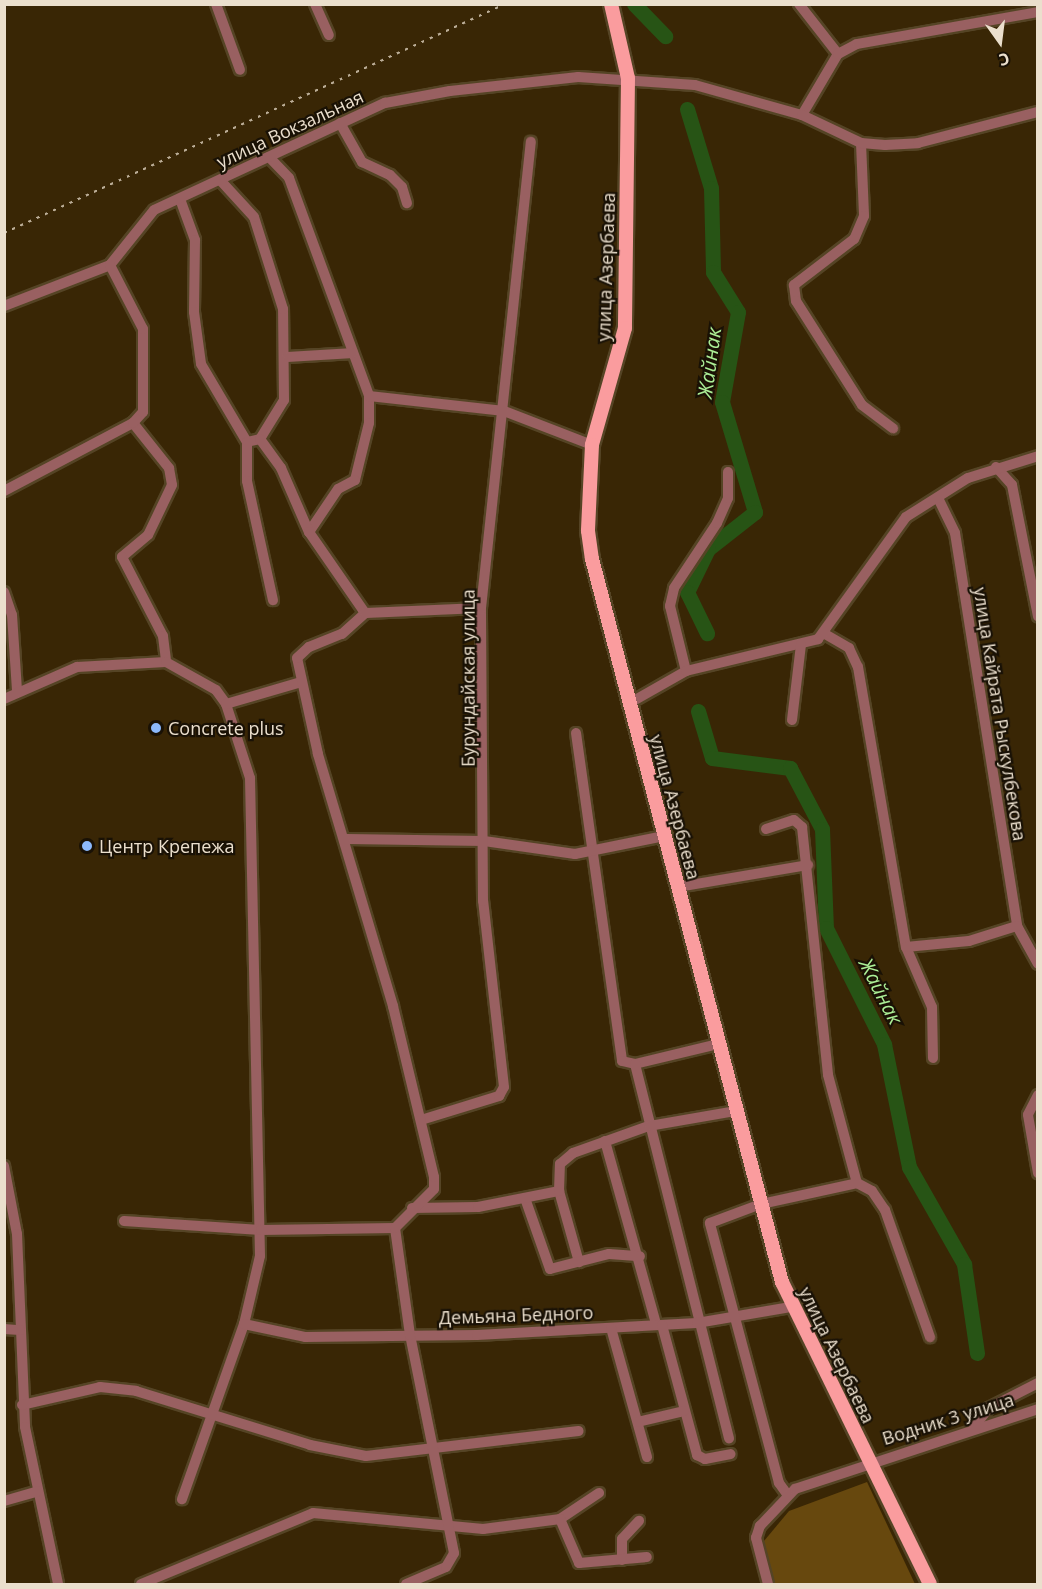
<!DOCTYPE html>
<meta charset="utf-8">
<style>
body{margin:0}
#map{position:relative;width:1042px;height:1589px;overflow:hidden;background:#392605;font-family:"Open Sans",sans-serif}
div>[style]{position:absolute}
[style*='--x']{left:calc(var(--x)*1px);top:calc(var(--y)*1px);width:calc(var(--w)*1px);rotate:calc(var(--a)*1deg)}
.green>*{inset:0;background:#67480e}
.river>*{height:15px;margin:-7.5px;padding:0 7.5px;transform-origin:7.5px;border-radius:7.5px;background:#275415}
.roads{filter:drop-shadow(2px 0 #554425) drop-shadow(-2px 0 #554425) drop-shadow(0 2px #554425) drop-shadow(0 -2px #554425)}
.minor>*{height:10px;margin:-5px;padding:0 5px;transform-origin:5px;border-radius:5px;background:#996061}
.major>*{height:14px;margin:-7px;padding:0 7px;transform-origin:7px;border-radius:7px;background:#fa9c9e}
.rail>*{height:2px;margin-top:-1px;transform-origin:0;background:repeating-linear-gradient(90deg,#bbad97 0 3px,transparent 0 9px)}
.dots>*{width:16px;height:16px;translate:-50% -50%;box-sizing:border-box;border:3px solid #191105;border-radius:50%}
span{translate:-50% -50%;white-space:nowrap;text-align:center;line-height:1.15;-webkit-text-stroke:4.5px #191105;paint-order:stroke}
.street-label{font-size:18px;color:#ebdfcd}
.poi-label{font-size:18px;color:#ebdfcd}
.left{translate:0 -50%;text-align:left}
.water-label{font-size:20px;color:#acef96;font-style:italic}
.frame{position:absolute;inset:0;border:6px solid #ebdfcd;pointer-events:none}
.north{position:absolute;left:970px;top:12px;width:60px;height:60px;-webkit-text-stroke:4px #191105;paint-order:stroke;rotate:166deg;font-size:16px;font-weight:700;line-height:24px;text-align:center;color:#ebdfcd}
.north::after{content:'';display:block;margin:auto;width:21px;height:27px;background:#ebdfcd;clip-path:polygon(50% 0,100% 100%,50% 72%,0 100%)}
</style>
<div id="map">
<div class="green">
<div style="clip-path:polygon(867px 1482px,915px 1584px,774px 1584px,768px 1577px,764px 1541px,789px 1511px)"></div>
</div>
<div class="river">
<div style="--x:634;--y:4;--w:45;--a:45.9"></div>
<div style="--x:687;--y:109;--w:83;--a:73.1"></div>
<div style="--x:711;--y:188;--w:84;--a:88.6"></div>
<div style="--x:713;--y:272;--w:47;--a:58"></div>
<div style="--x:738;--y:312;--w:91;--a:100.1"></div>
<div style="--x:722;--y:402;--w:115;--a:73.3"></div>
<div style="--x:755;--y:512;--w:60;--a:141.8"></div>
<div style="--x:708;--y:549;--w:48;--a:116"></div>
<div style="--x:687;--y:592;--w:46;--a:64"></div>
<div style="--x:698;--y:711;--w:49;--a:73.4"></div>
<div style="--x:712;--y:758;--w:79;--a:7.3"></div>
<div style="--x:790;--y:768;--w:69;--a:62.3"></div>
<div style="--x:822;--y:829;--w:99;--a:87.7"></div>
<div style="--x:826;--y:928;--w:130;--a:63.4"></div>
<div style="--x:884;--y:1044;--w:126;--a:78.5"></div>
<div style="--x:909;--y:1167;--w:112;--a:60.4"></div>
<div style="--x:964;--y:1264;--w:90;--a:81.7"></div>
</div>
<div class="roads">
<div class="minor">
<div style="--x:216;--y:4;--w:70;--a:70"></div>
<div style="--x:315;--y:4;--w:34;--a:66"></div>
<div style="--x:799;--y:4;--w:63;--a:52"></div>
<div style="--x:802;--y:115;--w:71;--a:-59.5"></div>
<div style="--x:838;--y:54;--w:21;--a:-28"></div>
<div style="--x:857;--y:44;--w:184;--a:-10"></div>
<div style="--x:340;--y:123;--w:45;--a:60.6"></div>
<div style="--x:362;--y:162;--w:31;--a:25"></div>
<div style="--x:390;--y:175;--w:17;--a:45"></div>
<div style="--x:402;--y:187;--w:17;--a:73"></div>
<div style="--x:861;--y:143;--w:73;--a:87.6"></div>
<div style="--x:864;--y:216;--w:25;--a:113"></div>
<div style="--x:854;--y:239;--w:76;--a:142.5"></div>
<div style="--x:794;--y:285;--w:16;--a:83"></div>
<div style="--x:796;--y:301;--w:123;--a:57.6"></div>
<div style="--x:862;--y:405;--w:39;--a:37"></div>
<div style="--x:269;--y:157;--w:29;--a:46"></div>
<div style="--x:289;--y:178;--w:232;--a:69.8"></div>
<div style="--x:369;--y:396;--w:27;--a:90"></div>
<div style="--x:369;--y:423;--w:59;--a:103.8"></div>
<div style="--x:355;--y:480;--w:19;--a:152"></div>
<div style="--x:338;--y:489;--w:52;--a:124"></div>
<div style="--x:180;--y:199;--w:44;--a:69.9"></div>
<div style="--x:195;--y:240;--w:72;--a:90.8"></div>
<div style="--x:194;--y:312;--w:52;--a:82.3"></div>
<div style="--x:201;--y:364;--w:91;--a:59.5"></div>
<div style="--x:247;--y:442;--w:13;--a:-13"></div>
<div style="--x:260;--y:439;--w:46;--a:-58.4"></div>
<div style="--x:284;--y:400;--w:91;--a:-90.6"></div>
<div style="--x:283;--y:309;--w:96;--a:-107.5"></div>
<div style="--x:254;--y:217;--w:50;--a:-132.6"></div>
<div style="--x:4;--y:306;--w:114;--a:-21.1"></div>
<div style="--x:110;--y:265;--w:70;--a:-51.3"></div>
<div style="--x:154;--y:210;--w:255;--a:-24.9"></div>
<div style="--x:385;--y:103;--w:66;--a:-10.5"></div>
<div style="--x:450;--y:91;--w:129;--a:-6.2"></div>
<div style="--x:578;--y:77;--w:117;--a:3.9"></div>
<div style="--x:695;--y:85;--w:111;--a:15.7"></div>
<div style="--x:802;--y:115;--w:65;--a:25.4"></div>
<div style="--x:861;--y:143;--w:24;--a:5"></div>
<div style="--x:885;--y:145;--w:33;--a:-3"></div>
<div style="--x:918;--y:143;--w:124;--a:-14.5"></div>
<div style="--x:288;--y:357;--w:65;--a:-3.5"></div>
<div style="--x:369;--y:396;--w:136;--a:6.3"></div>
<div style="--x:504;--y:411;--w:94;--a:21.1"></div>
<div style="--x:133;--y:423;--w:58;--a:51.3"></div>
<div style="--x:169;--y:468;--w:17;--a:80"></div>
<div style="--x:172;--y:485;--w:55;--a:115.6"></div>
<div style="--x:148;--y:535;--w:34;--a:140"></div>
<div style="--x:122;--y:557;--w:89;--a:62.6"></div>
<div style="--x:163;--y:636;--w:26;--a:83"></div>
<div style="--x:260;--y:439;--w:36;--a:54"></div>
<div style="--x:281;--y:468;--w:70;--a:66.4"></div>
<div style="--x:309;--y:532;--w:98;--a:55.3"></div>
<div style="--x:247;--y:442;--w:39;--a:90"></div>
<div style="--x:247;--y:481;--w:122;--a:77.7"></div>
<div style="--x:996;--y:467;--w:24;--a:48"></div>
<div style="--x:1012;--y:485;--w:134;--a:78.8"></div>
<div style="--x:4;--y:491;--w:146;--a:-27.8"></div>
<div style="--x:133;--y:423;--w:15;--a:-48"></div>
<div style="--x:143;--y:412;--w:83;--a:-90"></div>
<div style="--x:143;--y:329;--w:72;--a:-117.3"></div>
<div style="--x:938;--y:498;--w:39;--a:64"></div>
<div style="--x:955;--y:533;--w:398;--a:81"></div>
<div style="--x:1017;--y:926;--w:43;--a:61.1"></div>
<div style="--x:4;--y:592;--w:24;--a:71"></div>
<div style="--x:12;--y:615;--w:76;--a:86.2"></div>
<div style="--x:825;--y:634;--w:28;--a:30"></div>
<div style="--x:849;--y:648;--w:21;--a:65"></div>
<div style="--x:858;--y:667;--w:284;--a:80.3"></div>
<div style="--x:906;--y:947;--w:65;--a:66.6"></div>
<div style="--x:932;--y:1007;--w:51;--a:88.9"></div>
<div style="--x:686;--y:671;--w:67;--a:-103.8"></div>
<div style="--x:670;--y:606;--w:18;--a:-77"></div>
<div style="--x:674;--y:588;--w:78;--a:-56.5"></div>
<div style="--x:717;--y:523;--w:27;--a:-66"></div>
<div style="--x:728;--y:498;--w:26;--a:-90"></div>
<div style="--x:4;--y:699;--w:80;--a:-23.7"></div>
<div style="--x:77;--y:667;--w:89;--a:-3.2"></div>
<div style="--x:166;--y:662;--w:57;--a:29.2"></div>
<div style="--x:216;--y:690;--w:17;--a:54"></div>
<div style="--x:226;--y:704;--w:78;--a:72"></div>
<div style="--x:250;--y:778;--w:478;--a:88.8"></div>
<div style="--x:260;--y:1256;--w:70;--a:103.2"></div>
<div style="--x:244;--y:1324;--w:186;--a:109.5"></div>
<div style="--x:226;--y:704;--w:78;--a:-16.3"></div>
<div style="--x:628;--y:704;--w:67;--a:-29.6"></div>
<div style="--x:686;--y:671;--w:136;--a:-13.6"></div>
<div style="--x:818;--y:639;--w:150;--a:-54.2"></div>
<div style="--x:906;--y:517;--w:73;--a:-32.2"></div>
<div style="--x:968;--y:478;--w:73;--a:-17.4"></div>
<div style="--x:792;--y:720;--w:76;--a:-83.2"></div>
<div style="--x:576;--y:733;--w:331;--a:82"></div>
<div style="--x:622;--y:1061;--w:13;--a:13"></div>
<div style="--x:635;--y:1064;--w:85;--a:-13.5"></div>
<div style="--x:766;--y:829;--w:29;--a:-18"></div>
<div style="--x:794;--y:820;--w:11;--a:41"></div>
<div style="--x:802;--y:827;--w:249;--a:84"></div>
<div style="--x:828;--y:1075;--w:112;--a:75"></div>
<div style="--x:857;--y:1183;--w:17;--a:28"></div>
<div style="--x:872;--y:1191;--w:23;--a:56"></div>
<div style="--x:885;--y:1210;--w:135;--a:70.5"></div>
<div style="--x:347;--y:839;--w:137;--a:0.8"></div>
<div style="--x:484;--y:841;--w:92;--a:8.1"></div>
<div style="--x:575;--y:854;--w:91;--a:-11.4"></div>
<div style="--x:678;--y:887;--w:132;--a:-9.6"></div>
<div style="--x:906;--y:947;--w:63;--a:-5.4"></div>
<div style="--x:969;--y:941;--w:50;--a:-17.4"></div>
<div style="--x:635;--y:1064;--w:386;--a:75.9"></div>
<div style="--x:1038;--y:1095;--w:22;--a:117"></div>
<div style="--x:1028;--y:1115;--w:59;--a:80.2"></div>
<div style="--x:421;--y:1120;--w:82;--a:-17.1"></div>
<div style="--x:499;--y:1096;--w:10;--a:-61"></div>
<div style="--x:504;--y:1087;--w:187;--a:-96.4"></div>
<div style="--x:483;--y:901;--w:293;--a:-90.4"></div>
<div style="--x:481;--y:608;--w:469;--a:-83.9"></div>
<div style="--x:605;--y:1141;--w:190;--a:74.4"></div>
<div style="--x:4;--y:1166;--w:69;--a:79.2"></div>
<div style="--x:17;--y:1234;--w:193;--a:87.6"></div>
<div style="--x:25;--y:1427;--w:160;--a:78.1"></div>
<div style="--x:559;--y:1191;--w:74;--a:74.3"></div>
<div style="--x:526;--y:1201;--w:72;--a:70.6"></div>
<div style="--x:550;--y:1269;--w:61;--a:-14.3"></div>
<div style="--x:609;--y:1254;--w:31;--a:4"></div>
<div style="--x:412;--y:1208;--w:66;--a:-0.9"></div>
<div style="--x:478;--y:1207;--w:83;--a:-11.2"></div>
<div style="--x:559;--y:1191;--w:27;--a:-88"></div>
<div style="--x:560;--y:1164;--w:17;--a:-40"></div>
<div style="--x:573;--y:1153;--w:81;--a:-19.6"></div>
<div style="--x:649;--y:1126;--w:88;--a:-9.8"></div>
<div style="--x:124;--y:1221;--w:137;--a:3.8"></div>
<div style="--x:261;--y:1230;--w:134;--a:-0.9"></div>
<div style="--x:244;--y:1324;--w:62;--a:12"></div>
<div style="--x:305;--y:1337;--w:172;--a:-0.7"></div>
<div style="--x:477;--y:1335;--w:220;--a:-3.1"></div>
<div style="--x:697;--y:1323;--w:95;--a:-9.7"></div>
<div style="--x:662;--y:1325;--w:135;--a:74.9"></div>
<div style="--x:697;--y:1455;--w:9;--a:27"></div>
<div style="--x:705;--y:1459;--w:26;--a:-11"></div>
<div style="--x:611;--y:1328;--w:134;--a:74.4"></div>
<div style="--x:4;--y:1329;--w:16;--a:4"></div>
<div style="--x:22;--y:1405;--w:80;--a:-13"></div>
<div style="--x:100;--y:1387;--w:36;--a:6"></div>
<div style="--x:136;--y:1391;--w:182;--a:17.2"></div>
<div style="--x:310;--y:1445;--w:57;--a:11.1"></div>
<div style="--x:366;--y:1456;--w:214;--a:-6.7"></div>
<div style="--x:638;--y:1422;--w:47;--a:-13.4"></div>
<div style="--x:974;--y:1427;--w:24;--a:-52"></div>
<div style="--x:989;--y:1408;--w:55;--a:-27"></div>
<div style="--x:787;--y:1494;--w:14;--a:-126"></div>
<div style="--x:779;--y:1483;--w:269;--a:-104.9"></div>
<div style="--x:710;--y:1223;--w:54;--a:-20.4"></div>
<div style="--x:761;--y:1204;--w:98;--a:-12.3"></div>
<div style="--x:4;--y:1501;--w:35;--a:-16"></div>
<div style="--x:560;--y:1519;--w:47;--a:-33.7"></div>
<div style="--x:622;--y:1560;--w:21;--a:-90"></div>
<div style="--x:622;--y:1539;--w:25;--a:-47"></div>
<div style="--x:141;--y:1584;--w:186;--a:-22.4"></div>
<div style="--x:313;--y:1513;--w:171;--a:5.4"></div>
<div style="--x:483;--y:1529;--w:78;--a:-7.4"></div>
<div style="--x:560;--y:1519;--w:48;--a:66.6"></div>
<div style="--x:579;--y:1563;--w:68;--a:-5"></div>
<div style="--x:406;--y:1584;--w:43;--a:-23"></div>
<div style="--x:446;--y:1567;--w:16;--a:-60"></div>
<div style="--x:454;--y:1553;--w:222;--a:-101.4"></div>
<div style="--x:410;--y:1335;--w:108;--a:-98"></div>
<div style="--x:395;--y:1228;--w:55;--a:-45"></div>
<div style="--x:434;--y:1189;--w:12;--a:-90"></div>
<div style="--x:434;--y:1177;--w:176;--a:-103.5"></div>
<div style="--x:393;--y:1006;--w:263;--a:-106.6"></div>
<div style="--x:318;--y:754;--w:98;--a:-102.3"></div>
<div style="--x:297;--y:658;--w:16;--a:-43"></div>
<div style="--x:309;--y:647;--w:35;--a:-22"></div>
<div style="--x:342;--y:634;--w:31;--a:-42"></div>
<div style="--x:365;--y:613;--w:116;--a:-2.5"></div>
<div style="--x:768;--y:1584;--w:48;--a:-104.6"></div>
<div style="--x:756;--y:1538;--w:13;--a:-72"></div>
<div style="--x:760;--y:1526;--w:51;--a:-46.6"></div>
<div style="--x:795;--y:1489;--w:256;--a:-18.2"></div>
</div>
<div class="major">
<div style="--x:611;--y:4;--w:76;--a:77.1"></div>
<div style="--x:628;--y:78;--w:250;--a:90.7"></div>
<div style="--x:625;--y:328;--w:122;--a:105.8"></div>
<div style="--x:592;--y:445;--w:86;--a:92.7"></div>
<div style="--x:588;--y:531;--w:28;--a:82"></div>
<div style="--x:592;--y:559;--w:748;--a:75.28"></div>
<div style="--x:782;--y:1282;--w:336;--a:63.9"></div>
</div>
</div>
<div class="rail">
<div style="--x:4;--y:11;--w:8;--a:-67"></div>
<div style="--x:4;--y:233;--w:551;--a:-24.56"></div>
</div>
<div class="dots">
<div style="left:156px;top:728px;background:#8cb9fc"></div>
<div style="left:87px;top:846px;background:#8cb9fc"></div>
</div>
<div class="street-label">
<span style="left:290px;top:129px;rotate:-25deg">улица Вокзальная</span>
<span style="left:606px;top:267px;rotate:-88deg">улица Азербаева</span>
<span style="left:468px;top:678px;rotate:-90deg">Бурундайская улица</span>
<span style="left:1000px;top:714px;rotate:81deg">улица Кайрата Рыскулбекова</span>
<span style="left:675px;top:807px;rotate:75deg">улица Азербаева</span>
<span style="left:516px;top:1315px;rotate:-2deg">Демьяна Бедного</span>
<span style="left:837px;top:1355px;rotate:64deg">улица Азербаева</span>
<span style="left:948px;top:1419px;rotate:-17deg">Водник 3 улица</span>
</div>
<div class="poi-label">
<span class="left" style="left:168px;top:728px">Concrete plus</span>
<span class="left" style="left:99px;top:846px">Центр Крепежа</span>
</div>
<div class="water-label">
<span style="left:709px;top:363px;rotate:-82deg">Жайнак</span>
<span style="left:881px;top:991px;rotate:63deg">Жайнак</span>
</div>
<div class="frame"></div>
<div class="north">С</div>
</div>
